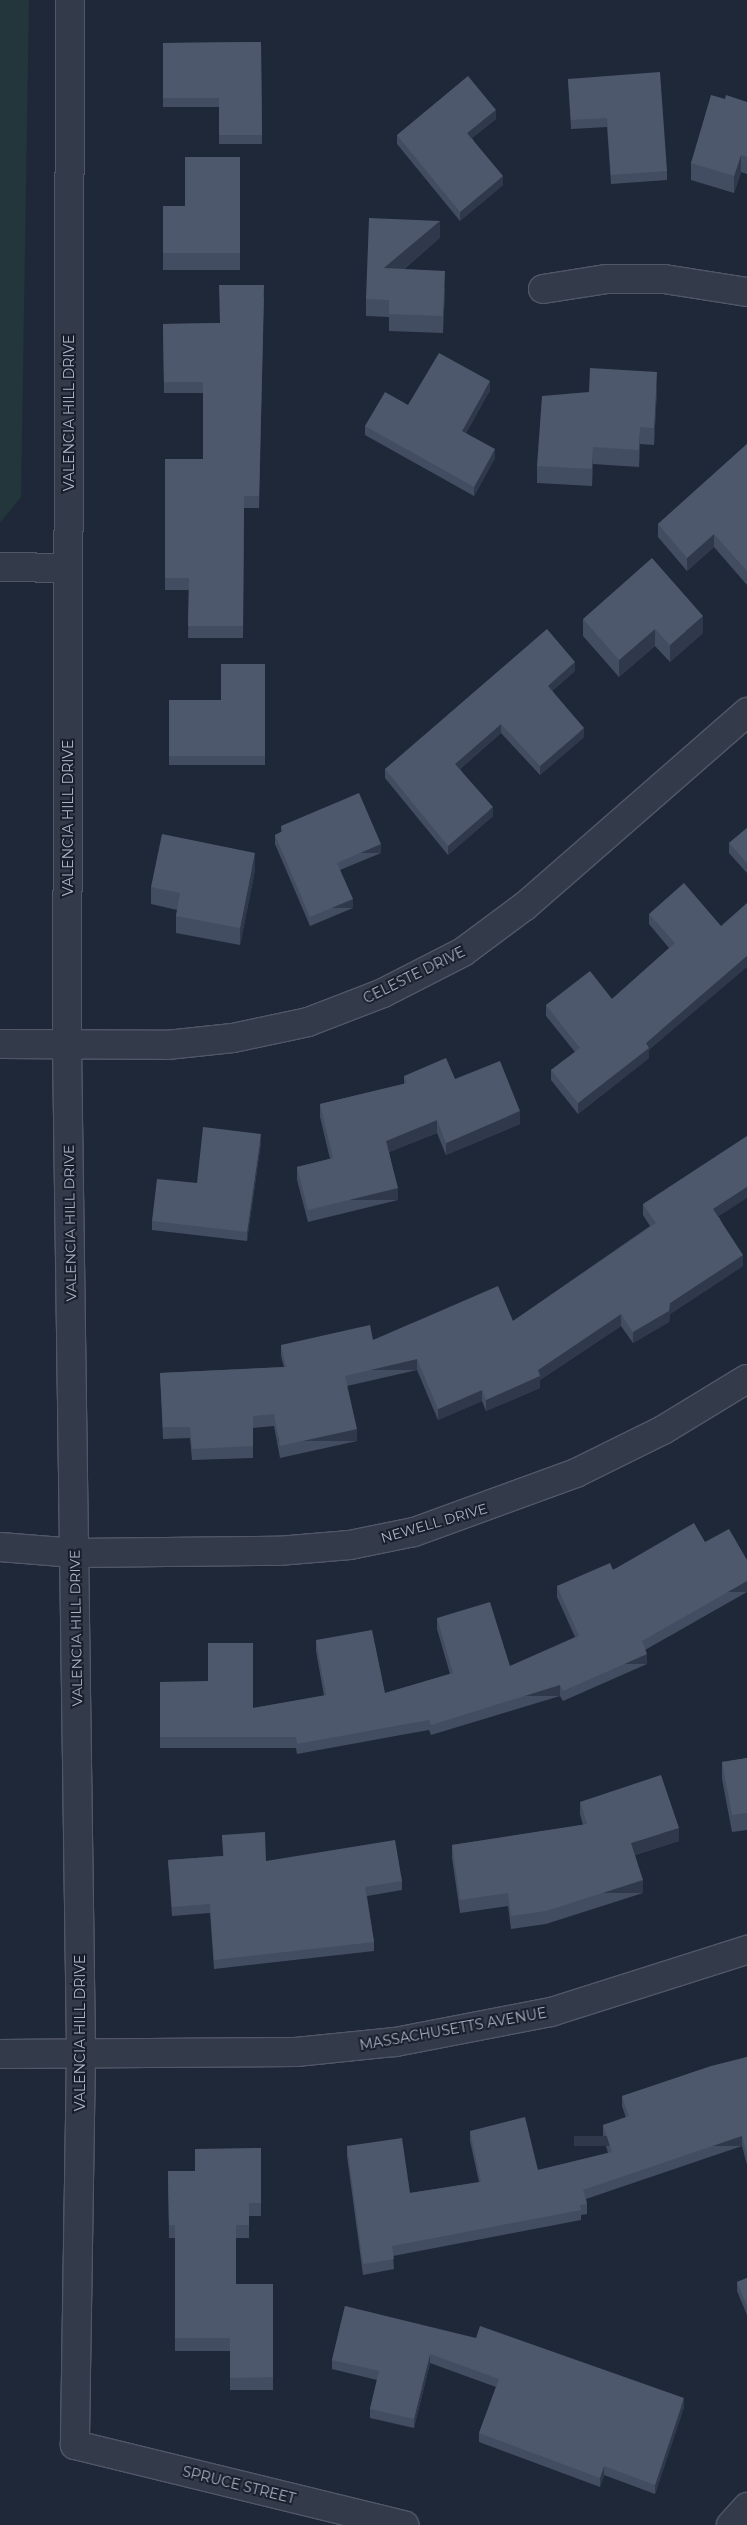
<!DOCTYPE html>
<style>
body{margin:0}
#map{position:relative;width:747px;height:2525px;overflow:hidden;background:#1f2838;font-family:Montserrat,sans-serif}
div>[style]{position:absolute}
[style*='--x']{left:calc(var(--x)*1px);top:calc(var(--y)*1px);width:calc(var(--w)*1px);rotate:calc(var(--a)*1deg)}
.green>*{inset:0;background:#22363b}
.roads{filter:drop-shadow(1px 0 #515767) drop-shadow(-1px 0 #515767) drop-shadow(0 1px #515767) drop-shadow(0 -1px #515767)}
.minor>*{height:28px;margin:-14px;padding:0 14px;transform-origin:14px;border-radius:14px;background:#333a49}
.wall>*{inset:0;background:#434d61}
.shaded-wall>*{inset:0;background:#30394c;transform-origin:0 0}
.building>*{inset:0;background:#4e586c}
span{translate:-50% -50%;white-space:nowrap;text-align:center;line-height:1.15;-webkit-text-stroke:4px #191f2d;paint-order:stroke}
.street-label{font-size:14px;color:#adb4c6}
</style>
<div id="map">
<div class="green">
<div style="clip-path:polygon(0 0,29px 0,21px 497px,0 523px)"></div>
</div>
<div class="roads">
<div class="minor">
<div style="--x:70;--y:0;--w:1046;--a:90.16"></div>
<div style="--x:67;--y:1046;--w:1008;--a:89.2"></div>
<div style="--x:81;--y:2054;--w:391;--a:90.9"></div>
<div style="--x:75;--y:2445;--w:339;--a:13.7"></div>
<div style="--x:543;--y:289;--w:65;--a:-8.9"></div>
<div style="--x:607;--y:279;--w:57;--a:0"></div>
<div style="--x:664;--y:279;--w:84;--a:8.9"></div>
<div style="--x:0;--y:567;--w:68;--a:0.8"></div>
<div style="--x:0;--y:1044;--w:167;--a:0.3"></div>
<div style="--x:167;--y:1045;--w:66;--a:-6.1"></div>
<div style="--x:233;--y:1038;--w:77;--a:-12"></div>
<div style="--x:308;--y:1022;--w:80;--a:-21.1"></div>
<div style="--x:383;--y:993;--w:90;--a:-27.1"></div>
<div style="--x:463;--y:952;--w:77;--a:-36.6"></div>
<div style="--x:525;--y:906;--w:295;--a:-41.1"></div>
<div style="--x:0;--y:1547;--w:75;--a:4.6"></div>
<div style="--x:75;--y:1553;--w:203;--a:-0.6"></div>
<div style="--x:278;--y:1551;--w:72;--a:-4.8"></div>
<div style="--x:350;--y:1545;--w:65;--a:-11.5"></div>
<div style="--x:414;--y:1532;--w:172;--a:-20"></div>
<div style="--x:576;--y:1473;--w:97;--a:-26.3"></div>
<div style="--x:663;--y:1430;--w:98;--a:-31.3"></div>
<div style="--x:0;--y:2054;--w:296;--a:-0.4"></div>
<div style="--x:296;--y:2052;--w:100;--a:-5.8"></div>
<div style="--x:395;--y:2042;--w:159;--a:-10.9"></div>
<div style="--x:551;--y:2012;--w:206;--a:-17.6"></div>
<div style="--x:731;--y:2525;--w:24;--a:-48"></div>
</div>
</div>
<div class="wall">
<div style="clip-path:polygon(261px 42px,262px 144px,219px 144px,219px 107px,163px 107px,163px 43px)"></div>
<div style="clip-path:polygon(568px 79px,667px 171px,667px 180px,611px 184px,607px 127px,571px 129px)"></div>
<div style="clip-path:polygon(725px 99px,747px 102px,747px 174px,741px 172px,734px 193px,691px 180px,691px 163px)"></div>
<div style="clip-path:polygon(496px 119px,472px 138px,503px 185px,460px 221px,397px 144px,397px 135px)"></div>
<div style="clip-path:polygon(240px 157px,240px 270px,163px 270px,163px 206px,185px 206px)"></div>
<div style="clip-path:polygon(440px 238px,404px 269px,445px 288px,443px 333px,389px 331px,389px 317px,366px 316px,366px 299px)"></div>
<div style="clip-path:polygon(264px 297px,259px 508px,244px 508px,243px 638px,188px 638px,189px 590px,165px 590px,165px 459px,203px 459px,203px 393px,164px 393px,163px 324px,220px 323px)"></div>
<div style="clip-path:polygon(657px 389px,654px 445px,640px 444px,639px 467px,593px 464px,592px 486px,537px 483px,537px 466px)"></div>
<div style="clip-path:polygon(490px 390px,466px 433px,495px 458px,474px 496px,365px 435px,365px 426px,408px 405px)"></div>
<div style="clip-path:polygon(747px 444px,747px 585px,714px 547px,687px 571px,658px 537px,658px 524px)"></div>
<div style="clip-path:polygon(583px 619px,703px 633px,670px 662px,655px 646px,619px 677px,583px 636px)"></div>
<div style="clip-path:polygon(265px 664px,265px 765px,169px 765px,169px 700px,221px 700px)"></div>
<div style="clip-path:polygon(575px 671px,552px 691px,584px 737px,540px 775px,501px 733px,460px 769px,493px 816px,448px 855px,385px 778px,385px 769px)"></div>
<div style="clip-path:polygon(281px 826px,381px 853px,340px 870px,353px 908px,310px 926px,275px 844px,275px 835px,281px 832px)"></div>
<div style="clip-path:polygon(747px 828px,747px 873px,729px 853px,729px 843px)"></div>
<div style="clip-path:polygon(255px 870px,240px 945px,176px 933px,176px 916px,177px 910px,151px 904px,151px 887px)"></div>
<div style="clip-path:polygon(649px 914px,721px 926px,649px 1050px,649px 1058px,578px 1114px,551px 1080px,551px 1070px,575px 1052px,546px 1016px,546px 1005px,612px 999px,669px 948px,649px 924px)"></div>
<div style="clip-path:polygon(404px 1076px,455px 1079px,520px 1124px,446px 1155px,437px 1133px,389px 1152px,398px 1200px,308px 1222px,297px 1180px,297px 1167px,330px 1159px,320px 1117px,320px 1104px,404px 1084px)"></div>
<div style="clip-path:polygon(261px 1143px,247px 1241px,152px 1230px,152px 1221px,197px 1183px)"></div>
<div style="clip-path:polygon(643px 1204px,719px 1217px,743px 1266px,670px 1314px,669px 1322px,633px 1343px,621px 1326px,540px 1380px,540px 1388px,486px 1411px,482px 1401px,438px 1420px,417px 1370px,347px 1386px,357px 1441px,280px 1458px,274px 1426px,253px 1428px,253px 1458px,192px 1460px,190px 1438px,163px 1439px,160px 1373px,284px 1367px,281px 1356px,281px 1345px,373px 1340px,513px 1321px,650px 1226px,643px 1215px)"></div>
<div style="clip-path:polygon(705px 1542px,747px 1560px,747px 1592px,645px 1650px,647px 1664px,563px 1701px,560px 1696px,431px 1735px,429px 1730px,297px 1754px,296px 1748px,160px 1748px,160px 1682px,253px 1708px,324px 1696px,316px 1651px,316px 1640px,385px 1693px,450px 1674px,437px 1629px,437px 1618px,510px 1666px,575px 1637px,557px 1597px,557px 1586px)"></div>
<div style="clip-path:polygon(747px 1758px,747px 1830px,732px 1832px,722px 1779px,722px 1762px)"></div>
<div style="clip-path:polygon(580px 1802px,679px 1841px,635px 1855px,643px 1893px,546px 1924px,511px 1929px,508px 1906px,460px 1913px,452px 1858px,452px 1845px,583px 1825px,580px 1814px)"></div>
<div style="clip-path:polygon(222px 1835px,266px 1861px,402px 1881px,402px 1890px,367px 1896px,374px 1942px,374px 1951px,214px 1969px,210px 1913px,172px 1916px,168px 1860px,223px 1856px)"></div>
<div style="clip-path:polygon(747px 2057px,747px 2165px,742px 2146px,586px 2199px,587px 2204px,587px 2214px,581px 2215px,581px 2220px,393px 2256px,394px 2269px,363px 2275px,347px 2156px,347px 2146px,410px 2193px,479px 2182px,470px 2141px,470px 2131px,538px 2170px,608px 2153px,603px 2136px,603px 2125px,626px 2118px,622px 2106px,622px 2096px)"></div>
<div style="clip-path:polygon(261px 2148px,261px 2216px,249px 2216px,249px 2238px,236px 2238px,236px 2284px,273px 2284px,273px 2390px,230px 2390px,230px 2351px,175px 2351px,175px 2238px,169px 2238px,168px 2171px,195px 2171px)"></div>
<div style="clip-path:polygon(747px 2278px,747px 2315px,737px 2291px,737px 2282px)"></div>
<div style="clip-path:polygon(345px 2306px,684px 2407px,655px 2494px,604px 2475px,600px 2487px,479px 2442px,479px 2433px,496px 2387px,430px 2363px,414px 2428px,370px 2418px,370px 2409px,377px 2380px,332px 2369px,332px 2360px)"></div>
</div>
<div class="shaded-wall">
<div style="clip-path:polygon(496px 110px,496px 119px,467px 142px,467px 133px)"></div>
<div style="clip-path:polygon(741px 155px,741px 172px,734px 193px,734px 176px)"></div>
<div style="clip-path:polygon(503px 176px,503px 185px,460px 221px,460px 212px)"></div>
<div style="clip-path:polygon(440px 221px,440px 238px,384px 285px,384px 268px)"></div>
<div style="clip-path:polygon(445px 271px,445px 288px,443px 333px,443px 316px)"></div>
<div style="clip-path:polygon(657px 372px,657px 389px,654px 445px,654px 428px)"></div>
<div style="clip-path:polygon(490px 381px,490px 390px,462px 440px,462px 431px)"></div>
<div style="clip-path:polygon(640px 427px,640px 444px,639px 467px,639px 450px)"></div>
<div style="clip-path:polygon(593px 447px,593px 464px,592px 486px,592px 469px)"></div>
<div style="clip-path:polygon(495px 449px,495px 458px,474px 496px,474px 487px)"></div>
<div style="clip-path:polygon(714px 534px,714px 547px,687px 571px,687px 558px)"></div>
<div style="clip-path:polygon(703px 616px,703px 633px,670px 662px,670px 645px)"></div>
<div style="clip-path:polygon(655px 629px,655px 646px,619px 677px,619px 660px)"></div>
<div style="clip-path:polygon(575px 662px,575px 671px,548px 695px,548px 686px)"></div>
<div style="clip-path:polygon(501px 724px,501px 733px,455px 773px,455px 764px)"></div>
<div style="clip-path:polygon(584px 728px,584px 737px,540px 775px,540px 766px)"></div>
<div style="clip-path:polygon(493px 807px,493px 816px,448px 855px,448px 846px)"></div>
<div style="left:381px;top:844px;width:9px;height:48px;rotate:90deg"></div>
<div style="clip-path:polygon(255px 853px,255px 870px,240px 945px,240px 928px)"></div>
<div style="left:353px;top:899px;width:9px;height:47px;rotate:90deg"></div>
<div style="clip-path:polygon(747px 956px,747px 967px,649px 1050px,649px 1058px,578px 1114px,578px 1103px,646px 1043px)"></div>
<div style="clip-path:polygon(520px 1111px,520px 1124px,446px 1155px,446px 1143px)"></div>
<div style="clip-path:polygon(437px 1120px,437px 1133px,386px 1153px,386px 1141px)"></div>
<div style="clip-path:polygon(261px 1134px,261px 1143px,247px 1241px,247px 1232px)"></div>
<div style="clip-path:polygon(747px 1187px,747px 1198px,713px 1220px,713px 1209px)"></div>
<div style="left:398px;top:1188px;width:12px;height:93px;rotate:90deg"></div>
<div style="clip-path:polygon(743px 1255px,743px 1266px,670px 1314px,669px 1322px,633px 1343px,633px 1332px,670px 1303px)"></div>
<div style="clip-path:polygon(621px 1314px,621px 1326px,540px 1380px,540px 1388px,486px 1411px,486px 1400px,538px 1370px)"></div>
<div style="left:417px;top:1359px;width:11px;height:74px;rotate:90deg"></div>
<div style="clip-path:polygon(482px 1390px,482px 1401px,438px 1420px,438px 1409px)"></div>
<div style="left:357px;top:1429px;width:12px;height:79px;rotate:90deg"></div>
<div style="left:747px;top:1581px;width:11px;height:121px;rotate:90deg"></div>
<div style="left:647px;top:1654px;width:10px;height:92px;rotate:90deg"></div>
<div style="left:560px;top:1685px;width:11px;height:135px;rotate:90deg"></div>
<div style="clip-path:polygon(679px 1828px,679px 1841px,631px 1856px,631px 1843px)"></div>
<div style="left:643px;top:1880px;width:13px;height:102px;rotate:90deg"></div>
<div style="left:742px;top:2136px;width:10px;height:168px;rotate:90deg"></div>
<div style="clip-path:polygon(430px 2354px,430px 2363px,414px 2428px,414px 2419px)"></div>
<div style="clip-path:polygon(684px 2398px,684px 2407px,655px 2494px,655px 2485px)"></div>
<div style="clip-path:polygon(604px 2466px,604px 2475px,600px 2487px,600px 2478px)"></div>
</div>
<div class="building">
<div style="clip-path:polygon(261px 42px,262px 135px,219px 135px,219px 98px,163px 98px,163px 43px)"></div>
<div style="clip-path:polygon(660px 72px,667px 171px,611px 175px,607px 118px,571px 120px,568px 79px)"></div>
<div style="clip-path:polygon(468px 76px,496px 110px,467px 133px,503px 176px,460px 212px,397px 135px)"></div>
<div style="clip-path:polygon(711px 95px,725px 99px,726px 95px,747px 102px,747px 157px,741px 155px,734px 176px,691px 163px)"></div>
<div style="clip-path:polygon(185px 157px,240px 157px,240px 253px,163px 253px,163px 206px,185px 206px)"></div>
<div style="clip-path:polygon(369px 218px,440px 221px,384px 268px,445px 271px,443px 316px,389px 314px,389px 300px,366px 299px)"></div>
<div style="clip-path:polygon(219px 285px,264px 285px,259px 496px,244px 496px,243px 626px,188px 626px,189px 578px,165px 578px,165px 459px,203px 459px,203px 382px,164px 382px,163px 324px,220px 323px)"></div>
<div style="clip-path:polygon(439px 353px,490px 381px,462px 431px,495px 449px,474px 487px,365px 426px,385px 392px,408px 405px)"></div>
<div style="clip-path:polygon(590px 368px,657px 372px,654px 428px,640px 427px,639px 450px,593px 447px,592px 469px,537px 466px,542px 396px,589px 392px)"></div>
<div style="clip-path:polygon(747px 444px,747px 571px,714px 534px,687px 558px,658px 524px)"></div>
<div style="clip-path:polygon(652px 558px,703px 616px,670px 645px,655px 629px,619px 660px,583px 619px)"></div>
<div style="clip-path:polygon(547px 629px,575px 662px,548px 686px,584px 728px,540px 766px,501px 724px,455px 764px,493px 807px,448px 846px,385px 769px)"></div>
<div style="clip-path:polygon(221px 664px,265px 664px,265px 756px,169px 756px,169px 700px,221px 700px)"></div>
<div style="clip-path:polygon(359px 793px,381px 844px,337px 863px,353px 899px,310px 917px,275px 835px,283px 831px,281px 826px)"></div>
<div style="clip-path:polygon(747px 828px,747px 863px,729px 843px)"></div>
<div style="clip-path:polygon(162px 834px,255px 853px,240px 928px,176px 916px,180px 893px,151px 887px)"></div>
<div style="clip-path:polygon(684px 883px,721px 926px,747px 903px,747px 956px,646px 1043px,649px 1048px,578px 1103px,551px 1070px,580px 1048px,546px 1005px,590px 971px,612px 999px,675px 943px,649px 914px)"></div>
<div style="clip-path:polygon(446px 1058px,455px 1079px,500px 1061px,520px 1111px,446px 1143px,437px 1120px,386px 1141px,398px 1188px,308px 1210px,297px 1167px,333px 1158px,320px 1104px,407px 1083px,404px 1076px)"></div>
<div style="clip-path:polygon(203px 1127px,261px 1134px,247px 1232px,152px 1221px,157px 1179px,197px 1183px)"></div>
<div style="clip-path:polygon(747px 1136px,747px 1187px,713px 1209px,743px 1255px,670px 1303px,669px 1311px,633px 1332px,621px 1314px,538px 1370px,540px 1376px,486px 1400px,482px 1390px,438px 1409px,417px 1359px,345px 1376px,357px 1429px,280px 1446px,274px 1414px,253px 1416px,253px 1446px,192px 1449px,190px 1427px,163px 1427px,160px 1373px,286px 1367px,281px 1345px,370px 1325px,373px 1340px,498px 1286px,513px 1321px,656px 1223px,643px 1204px)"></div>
<div style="clip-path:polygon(694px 1523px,705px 1542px,729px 1529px,747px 1560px,747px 1581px,642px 1641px,647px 1654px,563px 1691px,560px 1685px,431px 1725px,429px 1720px,297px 1744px,296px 1737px,160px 1737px,160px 1682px,208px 1681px,208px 1643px,253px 1643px,253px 1708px,326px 1695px,316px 1640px,372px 1630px,385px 1693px,453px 1673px,437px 1618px,490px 1602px,510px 1666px,579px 1636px,557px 1586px,610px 1563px,613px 1570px)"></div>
<div style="clip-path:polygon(747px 1758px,747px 1813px,732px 1815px,722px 1762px)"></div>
<div style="clip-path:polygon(661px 1775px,679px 1828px,631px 1843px,643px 1880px,546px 1911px,511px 1916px,508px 1893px,460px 1900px,452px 1845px,587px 1824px,580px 1802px)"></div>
<div style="clip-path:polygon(265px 1832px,266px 1861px,395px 1840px,402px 1881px,365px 1887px,374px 1942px,214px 1960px,210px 1904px,172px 1907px,168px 1860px,224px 1856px,222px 1835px)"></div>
<div style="clip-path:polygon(747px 2057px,747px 2155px,742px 2136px,583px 2190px,587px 2204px,580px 2205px,581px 2210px,392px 2246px,394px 2259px,363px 2264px,347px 2146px,402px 2138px,410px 2193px,481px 2182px,470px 2131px,525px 2117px,538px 2170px,612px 2152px,603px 2125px,629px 2116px,622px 2096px,711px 2066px)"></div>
<div style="clip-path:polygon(261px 2148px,261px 2203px,249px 2203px,249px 2225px,236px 2225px,236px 2284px,273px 2284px,273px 2377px,230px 2378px,230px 2338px,175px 2338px,175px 2225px,169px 2225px,168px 2171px,195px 2171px,195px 2149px)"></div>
<div style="clip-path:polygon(747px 2278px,747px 2306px,737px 2282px)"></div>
<div style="clip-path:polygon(345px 2306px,476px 2338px,480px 2326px,684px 2398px,655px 2485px,604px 2466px,600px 2478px,479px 2433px,499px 2379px,430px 2354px,414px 2419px,370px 2409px,379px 2371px,332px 2360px)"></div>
</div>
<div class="street-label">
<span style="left:69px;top:413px;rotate:-90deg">VALENCIA HILL DRIVE</span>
<span style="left:68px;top:818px;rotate:-90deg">VALENCIA HILL DRIVE</span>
<span style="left:414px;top:975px;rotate:-26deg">CELESTE DRIVE</span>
<span style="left:70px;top:1223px;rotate:-91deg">VALENCIA HILL DRIVE</span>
<span style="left:434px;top:1523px;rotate:-16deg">NEWELL DRIVE</span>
<span style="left:76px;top:1628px;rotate:-91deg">VALENCIA HILL DRIVE</span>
<span style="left:453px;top:2029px;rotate:-10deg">MASSACHUSETTS AVENUE</span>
<span style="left:80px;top:2033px;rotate:-90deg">VALENCIA HILL DRIVE</span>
<span style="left:239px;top:2485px;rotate:14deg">SPRUCE STREET</span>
</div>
</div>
